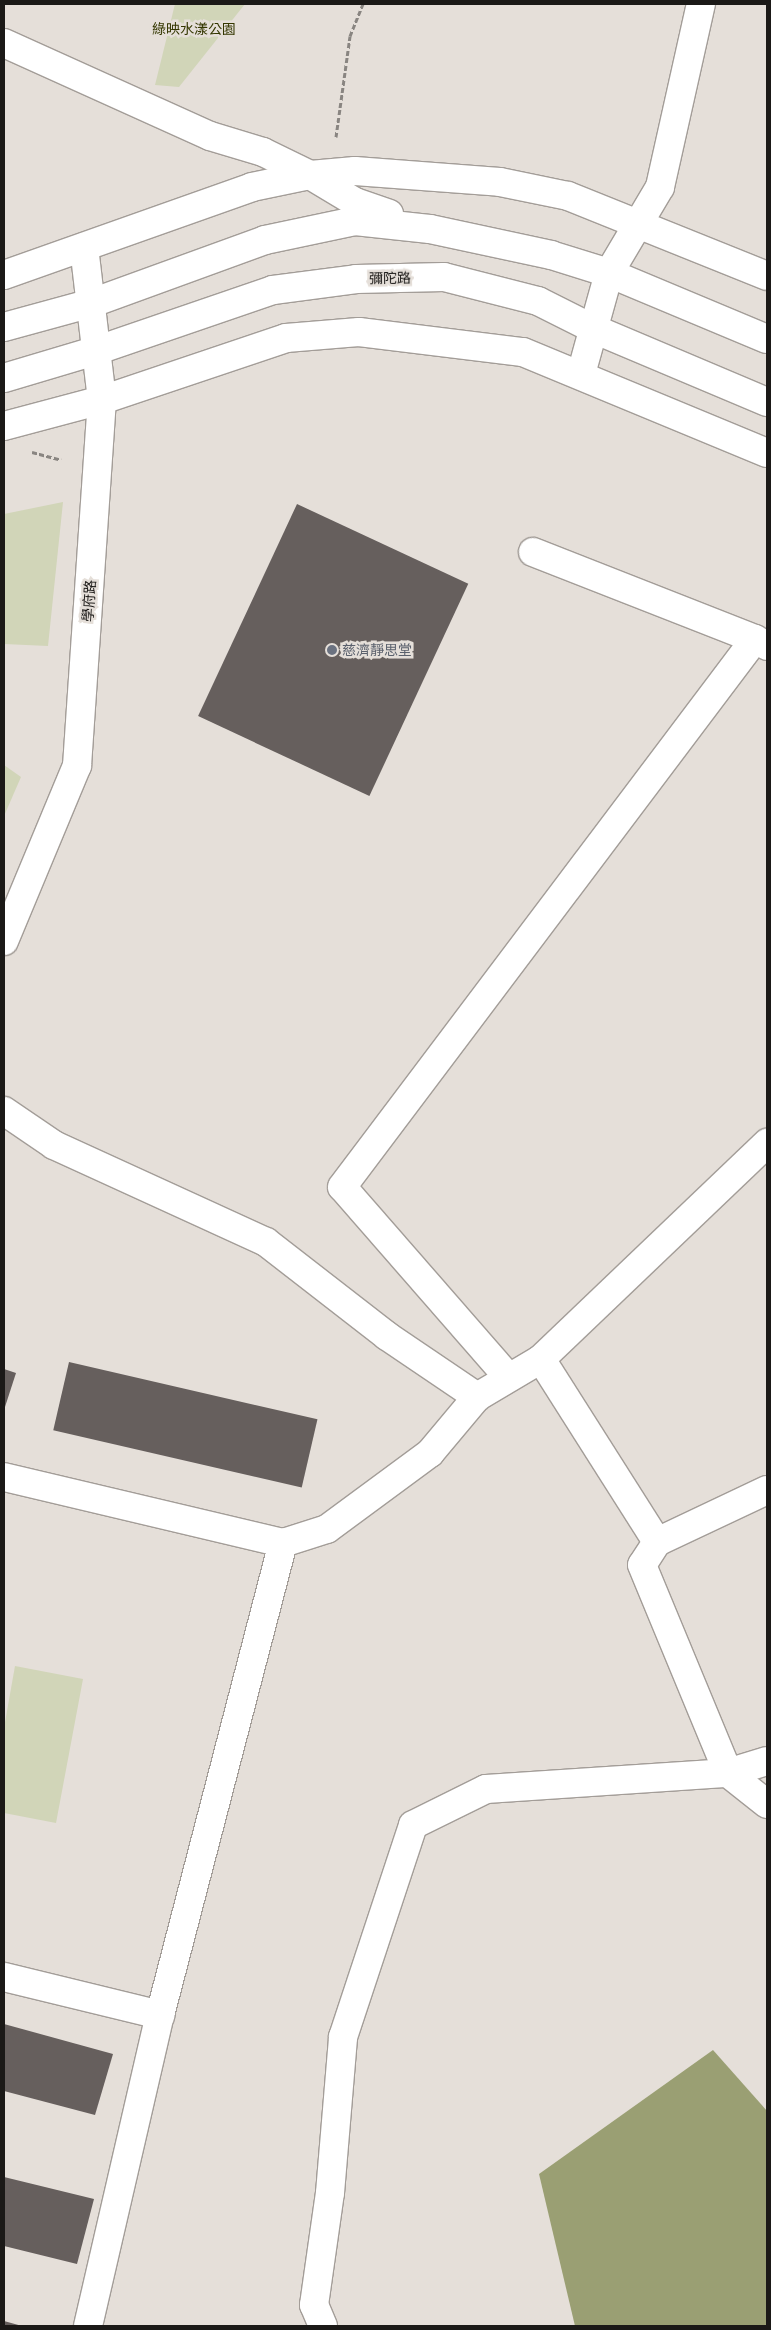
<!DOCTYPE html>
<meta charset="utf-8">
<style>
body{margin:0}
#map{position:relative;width:771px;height:2330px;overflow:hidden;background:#e5dfd9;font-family:Manrope,"Noto Sans TC",sans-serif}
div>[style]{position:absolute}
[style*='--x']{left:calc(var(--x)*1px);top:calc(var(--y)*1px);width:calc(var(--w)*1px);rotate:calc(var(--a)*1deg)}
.green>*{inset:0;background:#d1d5b8}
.forest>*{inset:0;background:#9a9f73}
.building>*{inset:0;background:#665f5d;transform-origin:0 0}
.path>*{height:3px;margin-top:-1.5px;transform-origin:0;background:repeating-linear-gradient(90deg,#898581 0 5px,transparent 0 7.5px)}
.roads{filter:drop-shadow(1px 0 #a39d98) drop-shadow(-1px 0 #a39d98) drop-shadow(0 1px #a39d98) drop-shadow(0 -1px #a39d98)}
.minor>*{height:28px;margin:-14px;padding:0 14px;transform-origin:14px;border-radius:14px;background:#fff}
.dots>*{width:14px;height:14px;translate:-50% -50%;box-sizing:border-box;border:2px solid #e5dfd9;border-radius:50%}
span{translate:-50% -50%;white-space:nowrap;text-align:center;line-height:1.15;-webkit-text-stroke:5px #e5dfd9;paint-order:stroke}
.park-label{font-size:14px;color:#343700}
.street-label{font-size:14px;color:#1b1917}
.worship-label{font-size:14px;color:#5b616d}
.left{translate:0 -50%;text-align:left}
.frame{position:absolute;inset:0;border:5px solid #1b1917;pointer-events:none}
</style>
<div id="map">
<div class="green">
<div style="clip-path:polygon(175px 4px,245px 4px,179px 87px,155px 85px)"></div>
<div style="clip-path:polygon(63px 502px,48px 646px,4px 644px,4px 514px)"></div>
<div style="clip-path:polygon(4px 765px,21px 777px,4px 816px)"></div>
<div style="clip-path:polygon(15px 1666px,83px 1679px,56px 1823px,4px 1813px,4px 1728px)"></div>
</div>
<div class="forest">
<div style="clip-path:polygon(713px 2050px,767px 2111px,767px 2326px,575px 2326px,539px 2174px)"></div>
</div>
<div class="building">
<div style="left:297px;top:504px;width:189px;height:234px;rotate:25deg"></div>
<div style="left:69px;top:1362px;width:255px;height:70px;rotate:13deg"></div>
<div style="clip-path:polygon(4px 1369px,16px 1373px,4px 1410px)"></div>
<div style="clip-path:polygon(4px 2024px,113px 2054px,95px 2115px,4px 2091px)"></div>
<div style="clip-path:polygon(4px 2177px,94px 2199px,77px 2264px,4px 2246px)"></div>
<div style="clip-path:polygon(4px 2321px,22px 2326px,4px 2326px)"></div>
</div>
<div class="path">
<div style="--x:336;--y:137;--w:102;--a:-82.1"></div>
<div style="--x:350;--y:36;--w:35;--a:-68"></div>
<div style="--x:32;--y:452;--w:30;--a:15"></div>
</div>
<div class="roads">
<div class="minor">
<div style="--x:4;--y:43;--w:226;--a:24.3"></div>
<div style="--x:210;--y:136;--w:55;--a:16.8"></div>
<div style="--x:263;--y:152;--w:52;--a:26.1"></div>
<div style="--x:310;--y:175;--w:52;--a:31"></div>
<div style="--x:355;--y:202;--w:36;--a:19"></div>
<div style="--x:4;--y:275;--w:263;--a:-19.5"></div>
<div style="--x:252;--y:187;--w:59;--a:-11.7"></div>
<div style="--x:310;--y:175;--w:45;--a:-5.1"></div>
<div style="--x:355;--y:171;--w:145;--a:4.3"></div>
<div style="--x:500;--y:182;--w:69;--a:11.6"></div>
<div style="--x:568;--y:196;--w:214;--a:21.9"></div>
<div style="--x:4;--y:327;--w:91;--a:-15.3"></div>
<div style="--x:92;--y:303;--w:184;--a:-20"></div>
<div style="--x:265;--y:240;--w:92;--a:-11.9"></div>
<div style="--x:355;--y:221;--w:75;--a:6.1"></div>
<div style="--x:430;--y:229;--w:124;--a:12.1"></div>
<div style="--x:551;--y:255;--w:61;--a:17.2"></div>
<div style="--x:609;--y:273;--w:171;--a:22.7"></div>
<div style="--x:581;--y:374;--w:105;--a:-74.5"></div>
<div style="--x:609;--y:273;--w:100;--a:-59.3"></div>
<div style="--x:660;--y:187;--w:188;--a:-77.4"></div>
<div style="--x:4;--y:378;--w:98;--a:-16.6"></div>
<div style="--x:98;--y:350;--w:185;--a:-18.9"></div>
<div style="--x:273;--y:290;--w:84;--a:-7.5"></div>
<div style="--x:356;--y:279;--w:88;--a:-1.3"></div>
<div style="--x:444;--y:277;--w:97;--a:14.3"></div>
<div style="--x:538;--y:301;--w:63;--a:26.6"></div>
<div style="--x:594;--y:329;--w:188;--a:22.9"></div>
<div style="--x:4;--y:426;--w:101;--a:-14.9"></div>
<div style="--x:102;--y:400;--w:194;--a:-18.6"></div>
<div style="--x:286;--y:338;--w:73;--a:-4.7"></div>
<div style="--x:359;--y:332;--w:165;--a:7"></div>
<div style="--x:523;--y:352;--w:264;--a:22.5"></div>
<div style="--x:533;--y:552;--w:238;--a:21.4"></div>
<div style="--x:4;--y:941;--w:190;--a:-67.4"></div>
<div style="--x:77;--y:766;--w:367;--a:-86.1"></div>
<div style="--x:102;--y:400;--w:154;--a:-96.7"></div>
<div style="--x:4;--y:1111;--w:60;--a:34.2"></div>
<div style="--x:54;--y:1145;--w:233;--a:24.6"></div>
<div style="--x:266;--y:1242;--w:153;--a:37.8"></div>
<div style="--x:387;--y:1336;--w:109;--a:34.1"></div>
<div style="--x:541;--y:1359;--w:217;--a:57.6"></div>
<div style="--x:508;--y:1377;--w:252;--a:-131.1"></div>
<div style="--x:342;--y:1187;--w:686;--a:-53"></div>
<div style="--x:755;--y:639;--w:14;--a:30"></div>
<div style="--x:4;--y:1477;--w:287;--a:13.3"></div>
<div style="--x:283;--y:1543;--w:46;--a:-17.7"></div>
<div style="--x:327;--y:1529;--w:128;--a:-36.4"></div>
<div style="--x:430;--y:1453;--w:73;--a:-50"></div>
<div style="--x:477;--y:1397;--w:74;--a:-30.7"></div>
<div style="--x:541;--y:1359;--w:313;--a:-43.7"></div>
<div style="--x:767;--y:1490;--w:122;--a:154.7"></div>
<div style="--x:657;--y:1542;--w:27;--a:123"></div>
<div style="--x:642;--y:1565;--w:225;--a:67.5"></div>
<div style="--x:728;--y:1773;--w:41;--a:-17.1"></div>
<div style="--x:4;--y:1977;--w:161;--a:13.7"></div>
<div style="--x:88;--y:2326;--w:319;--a:-77"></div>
<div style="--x:160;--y:2015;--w:488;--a:-75.4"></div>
<div style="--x:323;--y:2326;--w:23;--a:-113"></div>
<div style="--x:314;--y:2305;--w:113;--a:-81.9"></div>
<div style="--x:330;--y:2193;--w:157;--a:-85.2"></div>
<div style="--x:343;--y:2037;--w:223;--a:-71.7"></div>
<div style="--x:413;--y:1825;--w:81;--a:-26.3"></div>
<div style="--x:486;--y:1789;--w:243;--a:-3.8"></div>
<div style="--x:728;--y:1773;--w:50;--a:38.5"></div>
</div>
</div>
<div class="dots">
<div style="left:332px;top:650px;background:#6b7280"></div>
</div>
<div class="park-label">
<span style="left:194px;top:29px">綠映水漾公園</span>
</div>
<div class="street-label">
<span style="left:390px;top:278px;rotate:-1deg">彌陀路</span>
<span style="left:89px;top:601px;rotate:-86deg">學府路</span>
</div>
<div class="worship-label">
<span class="left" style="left:342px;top:650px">慈濟靜思堂</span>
</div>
<div class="frame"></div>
</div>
